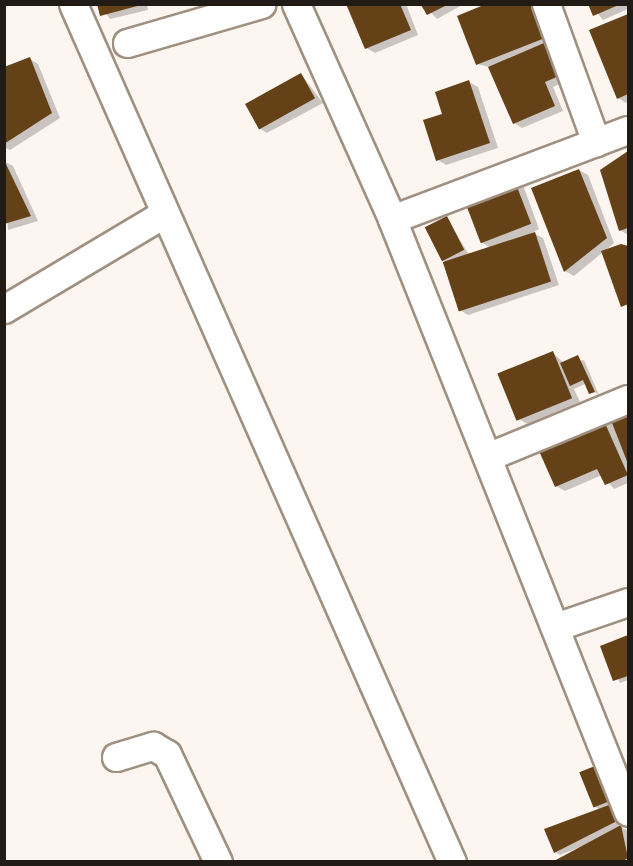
<!DOCTYPE html>
<style>
body{margin:0}
#map{position:relative;width:633px;height:866px;overflow:hidden;background:#fdf6f0;font-family:"Source Serif 4",serif}
div>[style]{position:absolute}
[style*='--x']{left:calc(var(--x)*1px);top:calc(var(--y)*1px);width:calc(var(--w)*1px);rotate:calc(var(--a)*1deg)}
.shadow>*{inset:0;background:#0003}
.building>*{inset:0;background:#644117;transform-origin:0 0}
.roads{filter:drop-shadow(2px 0 #9f9080) drop-shadow(-2px 0 #9f9080) drop-shadow(0 2px #9f9080) drop-shadow(0 -2px #9f9080)}
.minor>*{height:27px;margin:-13.5px;padding:0 13.5px;transform-origin:13.5px;border-radius:13.5px;background:#fff}
span{translate:-50% -50%;white-space:nowrap;text-align:center;line-height:1.15;-webkit-text-stroke:6px #fff;paint-order:stroke}
.frame{position:absolute;inset:0;border:6px solid #201b15;pointer-events:none}
</style>
<div id="map">
<div class="shadow">
<div style="clip-path:polygon(99px 4px,147px 4px,148px 10px,110px 19px)"></div>
<div style="clip-path:polygon(348px 4px,406px 4px,418px 35px,375px 53px,366px 48px)"></div>
<div style="clip-path:polygon(423px 4px,464px 4px,437px 19px)"></div>
<div style="clip-path:polygon(490px 4px,538px 4px,573px 78px,553px 87px,563px 111px,522px 128px,514px 123px,489px 67px,477px 64px)"></div>
<div style="clip-path:polygon(590px 4px,628px 4px,628px 9px,603px 20px)"></div>
<div style="clip-path:polygon(628px 16px,628px 102px,626px 103px,618px 98px,591px 30px)"></div>
<div style="clip-path:polygon(30px 59px,38px 64px,60px 118px,10px 150px,4px 147px,4px 69px)"></div>
<div style="clip-path:polygon(301px 74px,323px 103px,267px 133px,259px 128px)"></div>
<div style="clip-path:polygon(469px 82px,478px 87px,498px 148px,446px 165px,438px 160px,444px 114px)"></div>
<div style="clip-path:polygon(628px 152px,628px 235px,620px 230px,601px 171px)"></div>
<div style="clip-path:polygon(4px 161px,13px 166px,38px 221px,8px 230px)"></div>
<div style="clip-path:polygon(579px 170px,588px 175px,614px 243px,605px 251px,628px 248px,628px 309px,603px 252px,574px 276px,565px 271px,533px 188px)"></div>
<div style="clip-path:polygon(514px 180px,523px 185px,539px 229px,524px 237px,535px 234px,543px 238px,559px 285px,468px 315px,460px 310px,444px 260px,447px 218px,469px 255px,491px 248px,481px 242px)"></div>
<div style="clip-path:polygon(553px 353px,564px 363px,584px 360px,599px 395px,585px 384px,574px 389px,580px 402px,527px 424px,519px 419px)"></div>
<div style="clip-path:polygon(628px 409px,628px 483px,614px 489px,602px 475px,565px 491px,556px 486px,537px 442px)"></div>
<div style="clip-path:polygon(628px 637px,628px 680px,620px 683px,602px 647px)"></div>
<div style="clip-path:polygon(595px 768px,619px 826px,628px 831px,628px 862px,555px 862px,593px 842px,560px 855px,555px 852px,600px 810px,594px 806px)"></div>
</div>
<div class="building">
<div style="clip-path:polygon(97px 4px,141px 4px,141px 5px,100px 16px)"></div>
<div style="clip-path:polygon(346px 4px,400px 4px,411px 30px,365px 49px)"></div>
<div style="clip-path:polygon(486px 4px,532px 4px,545px 38px,476px 65px,457px 16px)"></div>
<div style="clip-path:polygon(588px 4px,621px 4px,593px 16px)"></div>
<div style="clip-path:polygon(421px 5px,447px 5px,427px 15px)"></div>
<div style="clip-path:polygon(628px 14px,628px 94px,617px 99px,589px 30px)"></div>
<div style="clip-path:polygon(551px 40px,566px 73px,545px 82px,555px 106px,513px 124px,488px 67px)"></div>
<div style="clip-path:polygon(30px 57px,52px 113px,4px 144px,4px 67px)"></div>
<div style="left:301px;top:73px;width:29px;height:64px;rotate:61deg"></div>
<div style="clip-path:polygon(469px 80px,490px 143px,436px 161px,423px 120px,442px 114px,435px 92px)"></div>
<div style="clip-path:polygon(628px 151px,628px 228px,619px 231px,600px 170px)"></div>
<div style="clip-path:polygon(4px 160px,31px 216px,4px 224px)"></div>
<div style="clip-path:polygon(579px 169px,607px 238px,564px 272px,531px 188px)"></div>
<div style="left:514px;top:179px;width:48px;height:54px;rotate:69deg"></div>
<div style="left:447px;top:216px;width:38px;height:25px;rotate:63deg"></div>
<div style="left:535px;top:232px;width:52px;height:97px;rotate:72deg"></div>
<div style="clip-path:polygon(621px 244px,628px 246px,628px 304px,621px 307px,601px 251px)"></div>
<div style="left:553px;top:351px;width:51px;height:60px;rotate:68deg"></div>
<div style="clip-path:polygon(578px 355px,595px 392px,589px 394px,583px 380px,570px 386px,560px 363px)"></div>
<div style="clip-path:polygon(628px 408px,628px 464px,609px 415px)"></div>
<div style="clip-path:polygon(600px 412px,628px 475px,605px 485px,597px 469px,555px 487px,535px 442px)"></div>
<div style="clip-path:polygon(628px 635px,628px 676px,613px 681px,600px 646px)"></div>
<div style="left:595px;top:766px;width:38px;height:17px;rotate:68deg"></div>
<div style="clip-path:polygon(609px 805px,617px 821px,554px 853px,544px 829px)"></div>
<div style="clip-path:polygon(621px 825px,628px 858px,621px 862px,552px 862px)"></div>
</div>
<div class="roads">
<div class="minor">
<div style="--x:73;--y:4;--w:938;--a:66.17"></div>
<div style="--x:296;--y:4;--w:235;--a:65.9"></div>
<div style="--x:392;--y:219;--w:638;--a:68.3"></div>
<div style="--x:546;--y:4;--w:147;--a:70.1"></div>
<div style="--x:127;--y:43;--w:140;--a:-16.2"></div>
<div style="--x:392;--y:219;--w:252;--a:-20.7"></div>
<div style="--x:4;--y:309;--w:187;--a:-30.8"></div>
<div style="--x:487;--y:457;--w:152;--a:-22.4"></div>
<div style="--x:555;--y:627;--w:77;--a:-18.9"></div>
<div style="--x:116;--y:757;--w:39;--a:-17"></div>
<div style="--x:153;--y:746;--w:16;--a:30"></div>
<div style="--x:167;--y:754;--w:119;--a:64.7"></div>
</div>
</div>
<div class="frame"></div>
</div>
